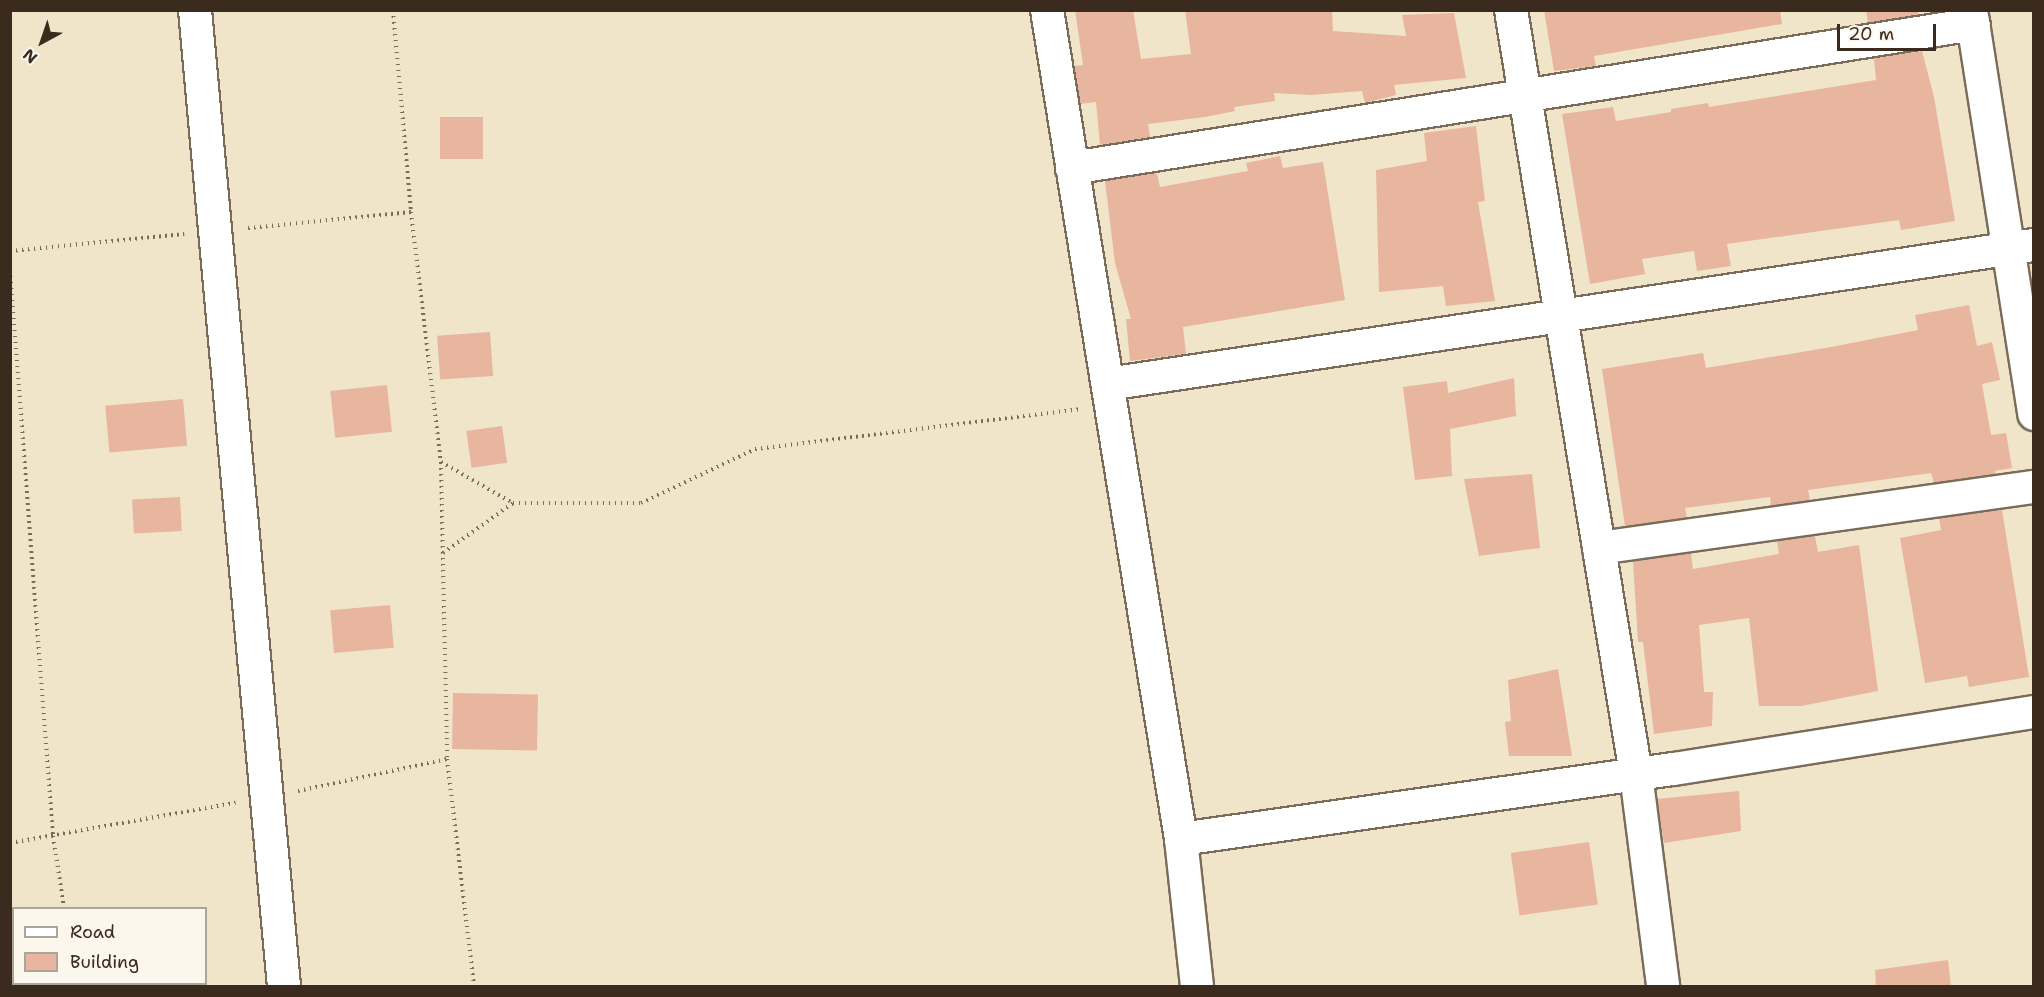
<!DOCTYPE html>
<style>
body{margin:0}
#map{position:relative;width:2044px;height:997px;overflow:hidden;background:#f0e5c9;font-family:"Shantell Sans",sans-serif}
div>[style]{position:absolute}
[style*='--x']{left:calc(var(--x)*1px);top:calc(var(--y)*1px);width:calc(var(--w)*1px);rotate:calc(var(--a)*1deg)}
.building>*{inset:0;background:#e8b59e;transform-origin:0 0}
.path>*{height:4px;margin-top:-2px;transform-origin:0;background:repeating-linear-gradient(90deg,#7a6b5a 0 1.5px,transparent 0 6px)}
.roads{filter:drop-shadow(2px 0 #7a6b5a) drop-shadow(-2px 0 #7a6b5a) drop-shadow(0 2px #7a6b5a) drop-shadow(0 -2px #7a6b5a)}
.minor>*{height:32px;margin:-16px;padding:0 16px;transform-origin:16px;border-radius:16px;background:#fff}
span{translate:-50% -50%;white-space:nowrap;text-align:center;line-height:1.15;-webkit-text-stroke:4.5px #fbf7ec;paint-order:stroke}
.frame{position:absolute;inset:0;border:12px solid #3b2a1e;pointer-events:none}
.legend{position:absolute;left:12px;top:907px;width:195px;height:78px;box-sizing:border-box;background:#fbf7ec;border:2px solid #aea59a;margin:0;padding:8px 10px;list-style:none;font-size:18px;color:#3b2a1e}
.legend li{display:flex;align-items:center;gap:12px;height:30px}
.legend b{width:30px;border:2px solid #aea59a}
.north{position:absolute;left:12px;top:12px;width:60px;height:60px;-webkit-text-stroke:4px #fbf7ec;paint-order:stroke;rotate:220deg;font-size:16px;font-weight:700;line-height:24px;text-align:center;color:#3b2a1e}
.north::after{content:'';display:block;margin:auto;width:21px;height:27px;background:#3b2a1e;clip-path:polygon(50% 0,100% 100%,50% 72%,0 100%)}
.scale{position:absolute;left:1837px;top:24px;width:99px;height:27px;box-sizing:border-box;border:3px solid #3b2a1e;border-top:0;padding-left:8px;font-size:18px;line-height:21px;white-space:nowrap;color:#3b2a1e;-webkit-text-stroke:4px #fbf7ec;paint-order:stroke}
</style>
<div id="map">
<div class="building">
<div style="clip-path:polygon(1075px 10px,1133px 10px,1141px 59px,1191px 54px,1185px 10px,1332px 10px,1333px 31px,1406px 36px,1402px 15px,1454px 13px,1466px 78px,1394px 85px,1396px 95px,1365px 103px,1362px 91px,1311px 95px,1274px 93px,1275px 101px,1234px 107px,1235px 111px,1205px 117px,1148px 124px,1150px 137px,1100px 145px,1096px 102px,1080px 104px,1074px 66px,1083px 65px)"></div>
<div style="clip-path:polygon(1544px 10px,1780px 10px,1782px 24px,1594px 56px,1596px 66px,1554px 71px)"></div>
<div style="clip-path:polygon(1866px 10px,1918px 10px,1918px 15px,1868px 23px)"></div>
<div style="clip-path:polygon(1922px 51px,1934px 97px,1955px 221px,1901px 230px,1899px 220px,1727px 244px,1731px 266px,1697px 271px,1694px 251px,1642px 259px,1645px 274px,1590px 284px,1562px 114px,1613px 107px,1616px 121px,1671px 112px,1671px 109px,1708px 103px,1709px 107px,1876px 80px,1874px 58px)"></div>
<div style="left:440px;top:117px;width:43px;height:42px"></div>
<div style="clip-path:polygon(1476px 126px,1485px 201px,1478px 202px,1495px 301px,1446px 306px,1443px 286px,1379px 292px,1376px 170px,1427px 161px,1424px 133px)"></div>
<div style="clip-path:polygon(1280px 156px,1283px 168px,1323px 162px,1345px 300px,1183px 327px,1186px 354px,1130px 361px,1126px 319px,1131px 319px,1115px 263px,1105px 181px,1154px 173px,1157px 174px,1160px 187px,1248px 171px,1246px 163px)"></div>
<div style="clip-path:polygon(1969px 305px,1977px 346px,1992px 342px,2000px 380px,1982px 384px,1991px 435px,2006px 433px,2012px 468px,1995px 471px,1996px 474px,1934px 483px,1931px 473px,1808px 490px,1810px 500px,1771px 506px,1770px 497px,1685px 508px,1687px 518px,1625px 526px,1602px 369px,1703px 353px,1706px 368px,1831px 347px,1918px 330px,1915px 315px)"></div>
<div style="left:490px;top:332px;width:44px;height:53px;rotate:86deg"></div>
<div style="clip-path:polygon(1514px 378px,1516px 416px,1450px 429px,1452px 476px,1415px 480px,1403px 387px,1447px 381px,1448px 393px)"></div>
<div style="left:387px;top:385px;width:47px;height:57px;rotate:84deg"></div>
<div style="left:183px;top:399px;width:47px;height:78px;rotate:85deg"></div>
<div style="left:502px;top:426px;width:37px;height:36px;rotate:82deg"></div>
<div style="clip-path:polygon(1532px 474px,1540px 548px,1479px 556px,1464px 479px)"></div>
<div style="left:180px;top:497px;width:34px;height:48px;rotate:87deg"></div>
<div style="clip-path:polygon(2002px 510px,2029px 677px,1969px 687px,1967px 676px,1925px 683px,1900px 538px,1941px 530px,1939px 518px)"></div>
<div style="clip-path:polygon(1815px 536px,1818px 552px,1859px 545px,1878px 691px,1801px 706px,1759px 706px,1749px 618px,1699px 625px,1704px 692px,1713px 692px,1712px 726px,1654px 734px,1643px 642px,1638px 642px,1633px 561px,1691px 553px,1693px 569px,1779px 554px,1777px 541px)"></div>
<div style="left:390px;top:605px;width:43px;height:60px;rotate:85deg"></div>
<div style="clip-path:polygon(1558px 669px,1572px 756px,1509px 756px,1505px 722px,1511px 721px,1508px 680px)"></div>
<div style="left:453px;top:693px;width:85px;height:56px;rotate:1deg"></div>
<div style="clip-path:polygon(1739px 791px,1741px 831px,1664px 843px,1657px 799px)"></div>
<div style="left:1589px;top:842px;width:63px;height:79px;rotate:82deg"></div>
<div style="clip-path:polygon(1948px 960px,1951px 987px,1876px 987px,1875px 970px)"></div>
</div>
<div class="path">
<div style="--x:393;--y:10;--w:203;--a:84.9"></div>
<div style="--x:411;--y:212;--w:252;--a:83.2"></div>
<div style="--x:441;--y:462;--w:297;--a:88.8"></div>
<div style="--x:447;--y:759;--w:229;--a:83.2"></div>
<div style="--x:248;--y:228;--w:164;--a:-5.6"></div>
<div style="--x:10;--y:251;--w:175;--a:-5.6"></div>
<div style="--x:10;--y:270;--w:568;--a:85.66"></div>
<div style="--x:53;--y:836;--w:73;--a:81.3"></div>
<div style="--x:441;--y:462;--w:83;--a:29.7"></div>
<div style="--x:513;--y:503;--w:128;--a:0"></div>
<div style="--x:641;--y:503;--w:126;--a:-25.3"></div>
<div style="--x:755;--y:449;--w:327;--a:-7"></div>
<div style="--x:443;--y:553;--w:86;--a:-35.5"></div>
<div style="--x:298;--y:791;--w:152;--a:-12.1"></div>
<div style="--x:10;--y:843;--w:229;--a:-10.1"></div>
<div style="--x:76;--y:984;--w:2;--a:90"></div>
</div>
<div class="roads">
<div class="minor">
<div style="--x:195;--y:10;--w:980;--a:84.79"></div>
<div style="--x:1047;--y:10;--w:840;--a:80.82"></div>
<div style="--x:1181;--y:839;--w:148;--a:83.8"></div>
<div style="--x:1511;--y:10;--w:774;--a:80.71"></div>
<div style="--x:1636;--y:774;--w:214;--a:82.7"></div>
<div style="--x:1971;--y:10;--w:409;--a:81.1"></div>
<div style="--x:1072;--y:168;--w:913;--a:-9.07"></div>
<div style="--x:1108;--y:384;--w:936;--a:-8.54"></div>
<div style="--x:1599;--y:548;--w:439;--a:-8"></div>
<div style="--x:1181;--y:839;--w:498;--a:-8.1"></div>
<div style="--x:1674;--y:769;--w:364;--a:-9"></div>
</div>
</div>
<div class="frame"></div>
<ul class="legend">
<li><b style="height:8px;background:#fff"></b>Road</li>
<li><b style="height:16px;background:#e8b59e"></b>Building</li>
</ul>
<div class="north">N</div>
<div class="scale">20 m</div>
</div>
